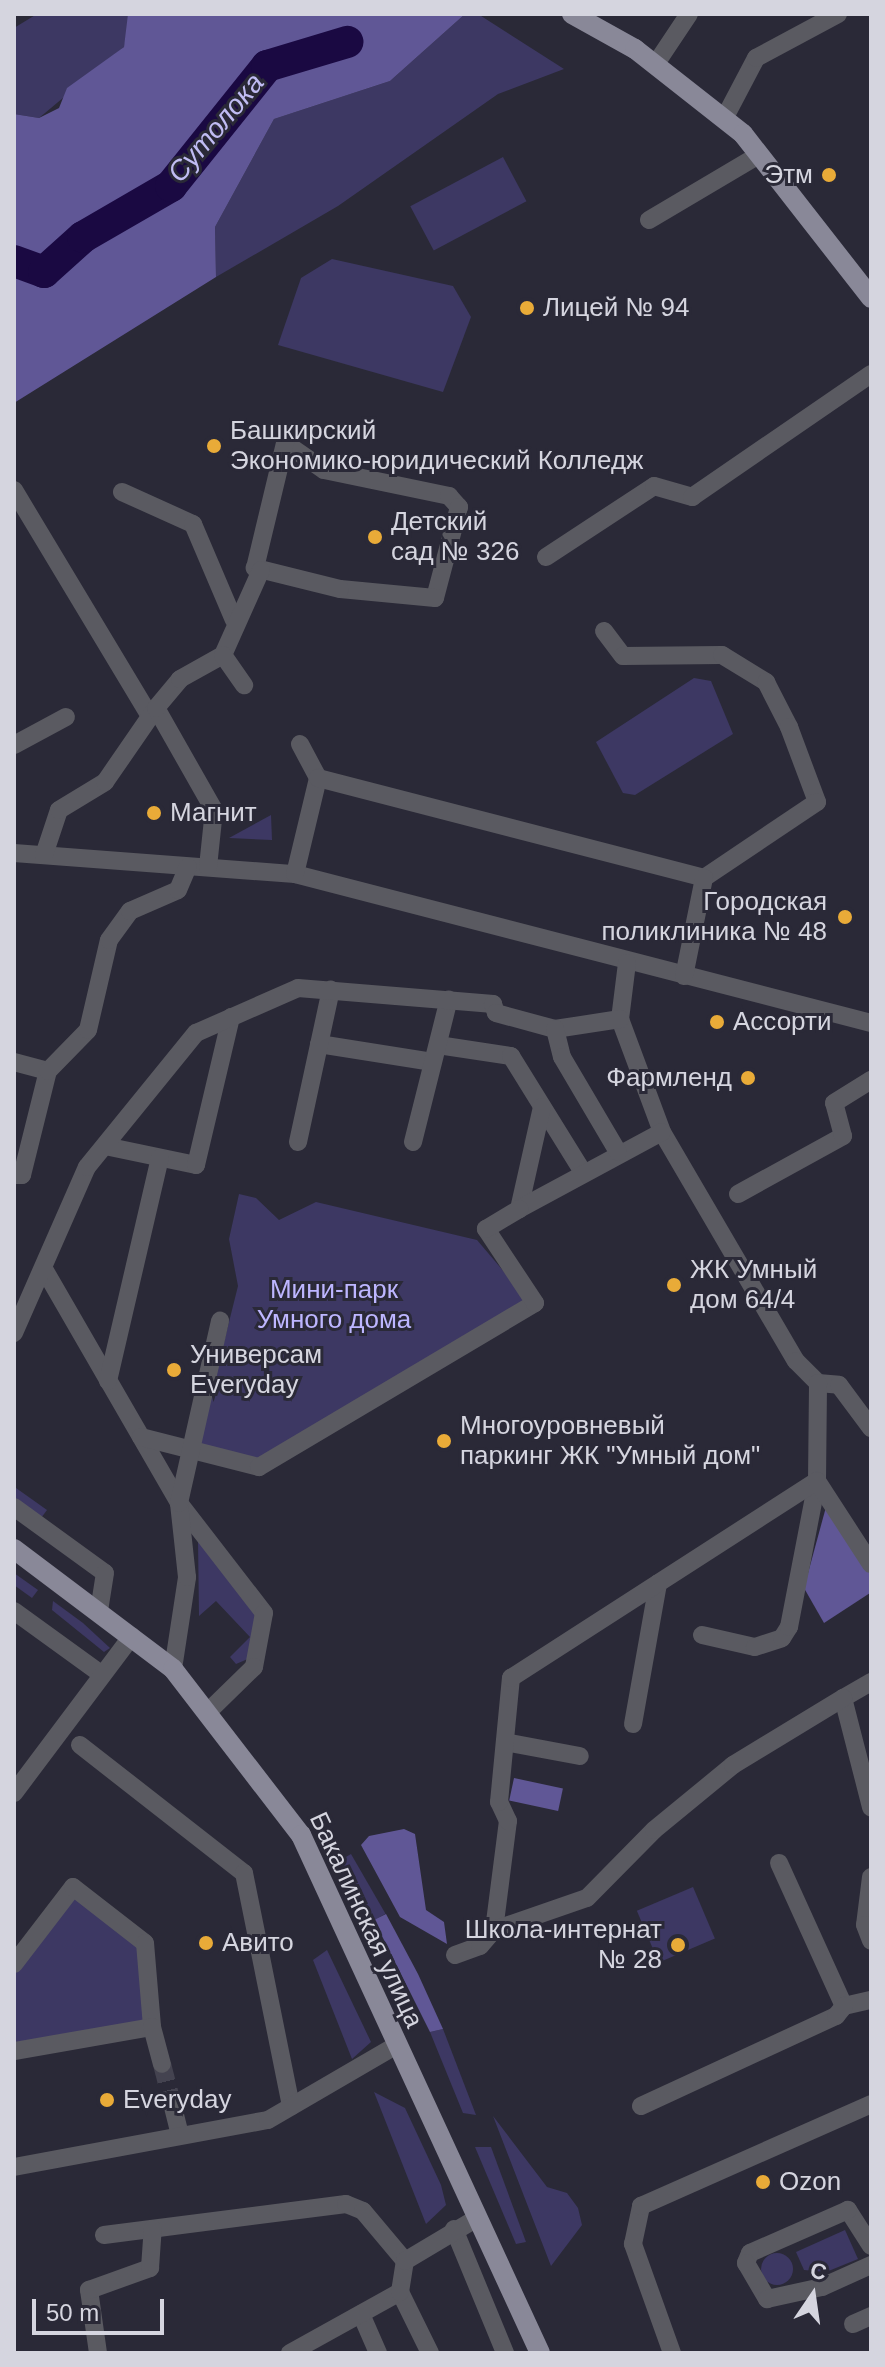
<!DOCTYPE html>
<meta charset="utf-8">
<style>
body{margin:0}
#map{position:relative;width:885px;height:2367px;overflow:hidden;background:#2a2937;font-family:Helvetica,sans-serif}
div>[style]{position:absolute}
[style*='--x']{left:calc(var(--x)*1px);top:calc(var(--y)*1px);width:calc(var(--w)*1px);rotate:calc(var(--a)*1deg)}
.green>*{inset:0;background:#3d3863;transform-origin:0 0}
.round{border-radius:50%}
.forest>*{inset:0;background:#605796;transform-origin:0 0}
.river>*{height:32px;margin:-16px;padding:0 16px;transform-origin:16px;border-radius:16px;background:#1a0942}
.minor-tunnel>*{height:18px;margin-top:-9px;transform-origin:0;background:repeating-linear-gradient(90deg,#444350 0 18px,transparent 0 27px)}
.minor>*{height:18px;margin:-9px;padding:0 9px;transform-origin:9px;border-radius:9px;background:#5a5a61}
.major>*{height:20px;margin:-10px;padding:0 10px;transform-origin:10px;border-radius:10px;background:#898898}
.dots>*{width:22px;height:22px;translate:-50% -50%;box-sizing:border-box;border:4px solid #2a2937;border-radius:50%}
span{translate:-50% -50%;white-space:nowrap;text-align:center;line-height:1.15;-webkit-text-stroke:6px #2a2937;paint-order:stroke}
.poi-label{font-size:26px;color:#d5d5df}
.right{translate:-100% -50%;text-align:right}
.left{translate:0 -50%;text-align:left}
.park-label{font-size:26px;color:#bdb6ff}
.street-label{font-size:26px;color:#d5d5df}
.water-label{font-size:28px;color:#c0bcf3;font-style:italic}
.frame{position:absolute;inset:0;border:16px solid #d5d5df;pointer-events:none}
.north{position:absolute;left:773px;top:2255px;width:80px;height:80px;-webkit-text-stroke:6px #2a2937;paint-order:stroke;rotate:13deg;font-size:22px;font-weight:700;line-height:32px;text-align:center;color:#d5d5df}
.north::after{content:'';display:block;margin:auto;width:28px;height:36px;background:#d5d5df;clip-path:polygon(50% 0,100% 100%,50% 72%,0 100%)}
.scale{position:absolute;left:32px;top:2299px;width:132px;height:36px;box-sizing:border-box;border:4px solid #d5d5df;border-top:0;padding-left:10px;font-size:24px;line-height:28px;white-space:nowrap;color:#d5d5df;-webkit-text-stroke:6px #2a2937;paint-order:stroke}
</style>
<div id="map">
<div class="green">
<div style="clip-path:polygon(37px 14px,128px 14px,129px 24px,124px 47px,39px 118px,14px 114px,14px 28px)"></div>
<div style="clip-path:polygon(465px 14px,478px 14px,564px 69px,498px 94px,338px 206px,216px 277px,215px 227px,274px 119px,390px 81px)"></div>
<div style="left:503px;top:157px;width:50px;height:105px;rotate:62deg"></div>
<div style="clip-path:polygon(332px 259px,453px 286px,471px 317px,443px 392px,278px 345px,301px 278px)"></div>
<div style="clip-path:polygon(694px 678px,711px 681px,733px 734px,635px 795px,623px 793px,596px 742px)"></div>
<div style="clip-path:polygon(271px 815px,272px 840px,229px 838px)"></div>
<div style="clip-path:polygon(239px 1194px,256px 1198px,279px 1220px,316px 1202px,477px 1240px,528px 1300px,259px 1460px,198px 1446px,238px 1286px,229px 1239px)"></div>
<div style="clip-path:polygon(16px 1488px,47px 1510px,41px 1518px,14px 1500px)"></div>
<div style="clip-path:polygon(198px 1540px,257px 1601px,250px 1658px,236px 1664px,230px 1657px,250px 1637px,216px 1601px,199px 1616px)"></div>
<div style="clip-path:polygon(14px 1573px,38px 1590px,32px 1598px,14px 1585px)"></div>
<div style="clip-path:polygon(53px 1601px,83px 1623px,110px 1648px,104px 1652px,52px 1610px)"></div>
<div style="left:351px;top:1854px;width:69px;height:14px;rotate:60deg"></div>
<div style="left:693px;top:1887px;width:56px;height:61px;rotate:67deg"></div>
<div style="clip-path:polygon(74px 1893px,141px 1945px,152px 2023px,14px 2048px,14px 1970px)"></div>
<div style="clip-path:polygon(327px 1950px,371px 2042px,352px 2059px,313px 1960px)"></div>
<div style="clip-path:polygon(443px 2029px,476px 2115px,463px 2113px,430px 2032px)"></div>
<div style="clip-path:polygon(374px 2092px,405px 2108px,441px 2185px,446px 2205px,426px 2224px)"></div>
<div style="clip-path:polygon(493px 2116px,547px 2187px,567px 2193px,578px 2208px,582px 2225px,551px 2266px)"></div>
<div style="clip-path:polygon(475px 2147px,491px 2147px,526px 2242px,516px 2244px)"></div>
<div style="clip-path:polygon(845px 2230px,858px 2259px,826px 2272px,804px 2270px,796px 2252px)"></div>
<div class="round" style="left:761px;top:2253px;width:32px;height:32px"></div>
</div>
<div class="forest">
<div style="clip-path:polygon(128px 14px,465px 14px,390px 81px,274px 119px,215px 227px,216px 277px,14px 403px,14px 114px,39px 118px,59px 108px,67px 88px,124px 47px)"></div>
<div style="clip-path:polygon(826px 1507px,871px 1575px,870px 1593px,824px 1623px,804px 1588px)"></div>
<div style="left:514px;top:1778px;width:50px;height:23px;rotate:12deg"></div>
<div style="clip-path:polygon(404px 1829px,415px 1834px,426px 1910px,444px 1922px,447px 1944px,400px 1917px,361px 1845px,369px 1836px)"></div>
<div style="clip-path:polygon(386px 1914px,418px 1974px,443px 2029px,430px 2032px,374px 1920px)"></div>
</div>
<div class="river">
<div style="--x:14;--y:261;--w:32;--a:20"></div>
<div style="--x:44;--y:272;--w:52;--a:-41.9"></div>
<div style="--x:83;--y:237;--w:102;--a:-30.1"></div>
<div style="--x:171;--y:186;--w:154;--a:-51.3"></div>
<div style="--x:267;--y:66;--w:84;--a:-16.7"></div>
</div>
<div class="minor-tunnel">
<div style="--x:162;--y:2064;--w:40;--a:75.6"></div>
</div>
<div class="minor">
<div style="--x:655;--y:65;--w:61;--a:-56.3"></div>
<div style="--x:724;--y:119;--w:69;--a:-62.3"></div>
<div style="--x:756;--y:58;--w:93;--a:-28.2"></div>
<div style="--x:649;--y:220;--w:128;--a:-30.6"></div>
<div style="--x:285;--y:443;--w:47;--a:34.7"></div>
<div style="--x:324;--y:470;--w:128;--a:11.7"></div>
<div style="--x:449;--y:496;--w:15;--a:48"></div>
<div style="--x:459;--y:507;--w:94;--a:104.8"></div>
<div style="--x:435;--y:598;--w:95;--a:-174.6"></div>
<div style="--x:340;--y:589;--w:88;--a:-166.1"></div>
<div style="--x:255;--y:568;--w:129;--a:-76.5"></div>
<div style="--x:14;--y:490;--w:258;--a:59"></div>
<div style="--x:122;--y:492;--w:78;--a:24.3"></div>
<div style="--x:193;--y:524;--w:104;--a:66.9"></div>
<div style="--x:546;--y:557;--w:129;--a:-33.3"></div>
<div style="--x:654;--y:486;--w:40;--a:16"></div>
<div style="--x:692;--y:497;--w:217;--a:-34.5"></div>
<div style="--x:604;--y:631;--w:31;--a:53"></div>
<div style="--x:623;--y:656;--w:99;--a:-0.6"></div>
<div style="--x:722;--y:655;--w:52;--a:31.5"></div>
<div style="--x:766;--y:682;--w:51;--a:62.9"></div>
<div style="--x:789;--y:727;--w:80;--a:69.5"></div>
<div style="--x:817;--y:802;--w:136;--a:146.1"></div>
<div style="--x:223;--y:655;--w:93;--a:-65.9"></div>
<div style="--x:300;--y:744;--w:38;--a:62"></div>
<div style="--x:14;--y:745;--w:59;--a:-28.3"></div>
<div style="--x:14;--y:853;--w:282;--a:4.3"></div>
<div style="--x:295;--y:874;--w:595;--a:14.5"></div>
<div style="--x:44;--y:855;--w:47;--a:-71.6"></div>
<div style="--x:59;--y:810;--w:54;--a:-31.3"></div>
<div style="--x:105;--y:782;--w:90;--a:-55.4"></div>
<div style="--x:208;--y:867;--w:57;--a:-84"></div>
<div style="--x:214;--y:810;--w:117;--a:-119.6"></div>
<div style="--x:156;--y:708;--w:38;--a:-50"></div>
<div style="--x:180;--y:679;--w:49;--a:-29.2"></div>
<div style="--x:223;--y:655;--w:37;--a:55"></div>
<div style="--x:295;--y:874;--w:99;--a:-76.5"></div>
<div style="--x:318;--y:778;--w:399;--a:14.5"></div>
<div style="--x:704;--y:878;--w:100;--a:101.5"></div>
<div style="--x:627;--y:963;--w:56;--a:97.1"></div>
<div style="--x:620;--y:1019;--w:121;--a:69.6"></div>
<div style="--x:662;--y:1132;--w:265;--a:59.7"></div>
<div style="--x:796;--y:1361;--w:31;--a:45"></div>
<div style="--x:818;--y:1383;--w:21;--a:5"></div>
<div style="--x:839;--y:1385;--w:54;--a:53.3"></div>
<div style="--x:555;--y:1029;--w:66;--a:-8.7"></div>
<div style="--x:319;--y:1044;--w:115;--a:9"></div>
<div style="--x:438;--y:1045;--w:74;--a:8.6"></div>
<div style="--x:511;--y:1056;--w:137;--a:58.2"></div>
<div style="--x:14;--y:1062;--w:35;--a:15"></div>
<div style="--x:542;--y:1107;--w:105;--a:102.7"></div>
<div style="--x:519;--y:1209;--w:162;--a:-28.3"></div>
<div style="--x:298;--y:1142;--w:156;--a:-77.8"></div>
<div style="--x:413;--y:1142;--w:147;--a:-75.9"></div>
<div style="--x:105;--y:1146;--w:93;--a:11.8"></div>
<div style="--x:196;--y:1165;--w:152;--a:-76.7"></div>
<div style="--x:14;--y:1175;--w:8;--a:0"></div>
<div style="--x:22;--y:1175;--w:107;--a:-76"></div>
<div style="--x:48;--y:1071;--w:57;--a:-45.7"></div>
<div style="--x:88;--y:1030;--w:92;--a:-76.9"></div>
<div style="--x:109;--y:940;--w:36;--a:-54"></div>
<div style="--x:130;--y:911;--w:52;--a:-23.6"></div>
<div style="--x:178;--y:890;--w:25;--a:-67"></div>
<div style="--x:738;--y:1194;--w:120;--a:-28.9"></div>
<div style="--x:843;--y:1136;--w:34;--a:-105"></div>
<div style="--x:834;--y:1103;--w:44;--a:-31.9"></div>
<div style="--x:44;--y:1269;--w:270;--a:60"></div>
<div style="--x:179;--y:1503;--w:139;--a:52.3"></div>
<div style="--x:264;--y:1613;--w:55;--a:100.5"></div>
<div style="--x:254;--y:1667;--w:62;--a:135.7"></div>
<div style="--x:14;--y:1333;--w:181;--a:-66.3"></div>
<div style="--x:87;--y:1167;--w:173;--a:-50.9"></div>
<div style="--x:196;--y:1033;--w:111;--a:-23.8"></div>
<div style="--x:298;--y:988;--w:196;--a:4.7"></div>
<div style="--x:493;--y:1004;--w:9;--a:72"></div>
<div style="--x:496;--y:1013;--w:61;--a:15.2"></div>
<div style="--x:555;--y:1029;--w:29;--a:76"></div>
<div style="--x:562;--y:1057;--w:110;--a:59.5"></div>
<div style="--x:108;--y:1381;--w:229;--a:-76.9"></div>
<div style="--x:141;--y:1437;--w:122;--a:14.3"></div>
<div style="--x:259;--y:1467;--w:321;--a:-30.7"></div>
<div style="--x:535;--y:1303;--w:89;--a:-123.5"></div>
<div style="--x:486;--y:1229;--w:39;--a:-31"></div>
<div style="--x:14;--y:1507;--w:112;--a:36"></div>
<div style="--x:105;--y:1573;--w:36;--a:99"></div>
<div style="--x:14;--y:1611;--w:107;--a:35.9"></div>
<div style="--x:702;--y:1635;--w:54;--a:12.8"></div>
<div style="--x:755;--y:1647;--w:28;--a:-18"></div>
<div style="--x:782;--y:1638;--w:13;--a:-58"></div>
<div style="--x:789;--y:1627;--w:149;--a:-79.1"></div>
<div style="--x:817;--y:1481;--w:98;--a:-89.4"></div>
<div style="--x:173;--y:1669;--w:93;--a:-81.3"></div>
<div style="--x:187;--y:1577;--w:74;--a:-96.2"></div>
<div style="--x:179;--y:1503;--w:187;--a:-77.3"></div>
<div style="--x:871;--y:1682;--w:32;--a:150"></div>
<div style="--x:843;--y:1698;--w:113;--a:75.6"></div>
<div style="--x:633;--y:1724;--w:143;--a:-79.9"></div>
<div style="--x:505;--y:1742;--w:76;--a:10.6"></div>
<div style="--x:80;--y:1745;--w:208;--a:38"></div>
<div style="--x:244;--y:1873;--w:238;--a:78.6"></div>
<div style="--x:14;--y:1793;--w:196;--a:-53.1"></div>
<div style="--x:779;--y:1863;--w:157;--a:65.6"></div>
<div style="--x:844;--y:2006;--w:28;--a:-13"></div>
<div style="--x:871;--y:1877;--w:48;--a:97.1"></div>
<div style="--x:865;--y:1925;--w:17;--a:69"></div>
<div style="--x:494;--y:1930;--w:110;--a:-82.7"></div>
<div style="--x:508;--y:1821;--w:21;--a:-115"></div>
<div style="--x:499;--y:1802;--w:125;--a:-84.5"></div>
<div style="--x:511;--y:1678;--w:364;--a:-32.8"></div>
<div style="--x:817;--y:1481;--w:99;--a:57"></div>
<div style="--x:455;--y:1955;--w:27;--a:-20"></div>
<div style="--x:480;--y:1946;--w:21;--a:-49"></div>
<div style="--x:494;--y:1930;--w:98;--a:-19"></div>
<div style="--x:587;--y:1898;--w:95;--a:-45.4"></div>
<div style="--x:654;--y:1830;--w:102;--a:-39.4"></div>
<div style="--x:733;--y:1765;--w:129;--a:-31.3"></div>
<div style="--x:14;--y:1964;--w:97;--a:-52.5"></div>
<div style="--x:73;--y:1887;--w:91;--a:37.9"></div>
<div style="--x:145;--y:1943;--w:84;--a:85.2"></div>
<div style="--x:152;--y:2027;--w:140;--a:170.1"></div>
<div style="--x:152;--y:2027;--w:38;--a:75"></div>
<div style="--x:172;--y:2103;--w:33;--a:76"></div>
<div style="--x:641;--y:2106;--w:215;--a:-24.8"></div>
<div style="--x:836;--y:2016;--w:13;--a:-51"></div>
<div style="--x:14;--y:2167;--w:258;--a:-10.5"></div>
<div style="--x:268;--y:2120;--w:149;--a:-30.2"></div>
<div style="--x:454;--y:2229;--w:134;--a:67.6"></div>
<div style="--x:104;--y:2235;--w:244;--a:-7.3"></div>
<div style="--x:346;--y:2204;--w:18;--a:22"></div>
<div style="--x:363;--y:2211;--w:65;--a:50"></div>
<div style="--x:871;--y:2246;--w:43;--a:-122.6"></div>
<div style="--x:848;--y:2210;--w:107;--a:156.3"></div>
<div style="--x:750;--y:2253;--w:11;--a:112"></div>
<div style="--x:746;--y:2263;--w:42;--a:59.7"></div>
<div style="--x:767;--y:2299;--w:56;--a:-12.3"></div>
<div style="--x:822;--y:2287;--w:54;--a:-24.2"></div>
<div style="--x:400;--y:2292;--w:68;--a:63.8"></div>
<div style="--x:361;--y:2314;--w:43;--a:66.4"></div>
<div style="--x:853;--y:2324;--w:20;--a:-24"></div>
<div style="--x:98;--y:2353;--w:64;--a:-98.1"></div>
<div style="--x:89;--y:2290;--w:65;--a:-19.8"></div>
<div style="--x:150;--y:2268;--w:39;--a:-86"></div>
<div style="--x:290;--y:2353;--w:126;--a:-29"></div>
<div style="--x:400;--y:2292;--w:31;--a:-81"></div>
<div style="--x:405;--y:2261;--w:84;--a:-30.8"></div>
<div style="--x:672;--y:2353;--w:116;--a:-109.7"></div>
<div style="--x:633;--y:2244;--w:39;--a:-78"></div>
<div style="--x:641;--y:2206;--w:252;--a:-23.9"></div>
</div>
<div class="major">
<div style="--x:572;--y:14;--w:72;--a:29.1"></div>
<div style="--x:635;--y:49;--w:137;--a:38.2"></div>
<div style="--x:743;--y:134;--w:208;--a:52"></div>
<div style="--x:14;--y:1549;--w:199;--a:37"></div>
<div style="--x:173;--y:1669;--w:210;--a:52.4"></div>
<div style="--x:301;--y:1835;--w:570;--a:65.23"></div>
</div>
<div class="dots">
<div style="left:829px;top:175px;background:#e9ab38"></div>
<div style="left:527px;top:308px;background:#e9ab38"></div>
<div style="left:214px;top:446px;background:#e9ab38"></div>
<div style="left:375px;top:537px;background:#e9ab38"></div>
<div style="left:154px;top:813px;background:#e9ab38"></div>
<div style="left:845px;top:917px;background:#e9ab38"></div>
<div style="left:717px;top:1022px;background:#e9ab38"></div>
<div style="left:748px;top:1078px;background:#e9ab38"></div>
<div style="left:674px;top:1285px;background:#e9ab38"></div>
<div style="left:174px;top:1370px;background:#e9ab38"></div>
<div style="left:444px;top:1441px;background:#e9ab38"></div>
<div style="left:206px;top:1943px;background:#e9ab38"></div>
<div style="left:678px;top:1945px;background:#e9ab38"></div>
<div style="left:107px;top:2100px;background:#e9ab38"></div>
<div style="left:763px;top:2182px;background:#e9ab38"></div>
</div>
<div class="poi-label">
<span class="right" style="left:813px;top:175px">Этм</span>
<span class="left" style="left:543px;top:308px">Лицей № 94</span>
<span class="left" style="left:230px;top:446px">Башкирский<br>Экономико-юридический Колледж</span>
<span class="left" style="left:391px;top:537px">Детский<br>сад № 326</span>
<span class="left" style="left:170px;top:813px">Магнит</span>
<span class="right" style="left:827px;top:917px">Городская<br>поликлиника № 48</span>
<span class="left" style="left:733px;top:1022px">Ассорти</span>
<span class="right" style="left:732px;top:1078px">Фармленд</span>
<span class="left" style="left:690px;top:1285px">ЖК Умный<br>дом 64/4</span>
<span class="left" style="left:190px;top:1370px">Универсам<br>Everyday</span>
<span class="left" style="left:460px;top:1441px">Многоуровневый<br>паркинг ЖК "Умный дом"</span>
<span class="right" style="left:662px;top:1945px">Школа-интернат<br>№ 28</span>
<span class="left" style="left:222px;top:1943px">Авито</span>
<span class="left" style="left:123px;top:2100px">Everyday</span>
<span class="left" style="left:779px;top:2182px">Ozon</span>
</div>
<div class="park-label">
<span style="left:334px;top:1305px">Мини-парк<br>Умного дома</span>
</div>
<div class="street-label">
<span style="left:366px;top:1920px;rotate:65deg">Бакалинская улица</span>
</div>
<div class="water-label">
<span style="left:216px;top:128px;rotate:-50deg">Сутолока</span>
</div>
<div class="frame"></div>
<div class="north">С</div>
<div class="scale">50 m</div>
</div>
